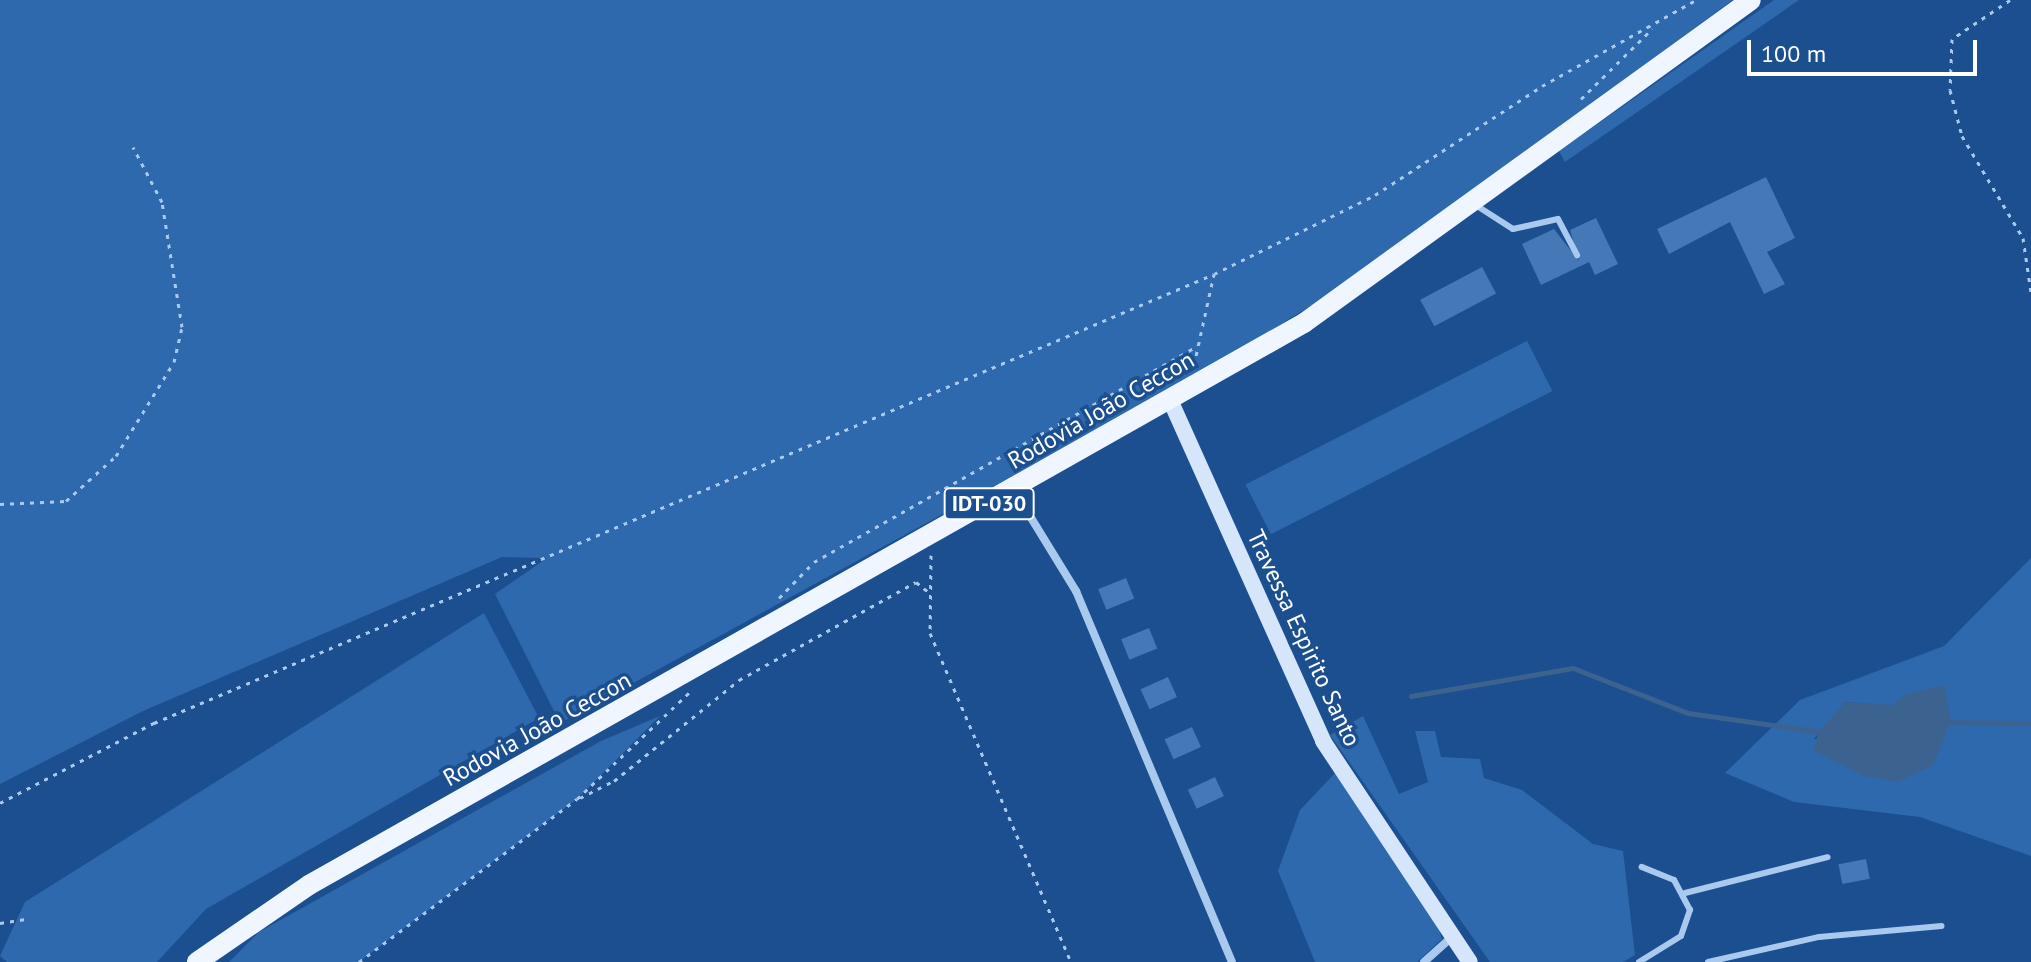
<!DOCTYPE html>
<meta charset="utf-8">
<style>
body{margin:0}
#map{position:relative;width:2031px;height:962px;overflow:hidden;background:#1b4f8f;font-family:"PT Sans",sans-serif}
div>[style]{position:absolute}
[style*='--x']{left:calc(var(--x)*1px);top:calc(var(--y)*1px);width:calc(var(--w)*1px);rotate:calc(var(--a)*1deg)}
.green>*{inset:0;background:#2e69ad;transform-origin:0 0}
.water>*{inset:0;background:#3c6290}
.stream>*{height:5px;margin:-2.5px;padding:0 2.5px;transform-origin:2.5px;border-radius:2.5px;background:#3c6290}
.building>*{inset:0;background:#4478b7;transform-origin:0 0}
.path>*{height:3px;margin-top:-1.5px;transform-origin:0;background:repeating-linear-gradient(90deg,#a9c9ee 0 4px,transparent 0 10px)}
.lane>*{height:6px;margin:-3px;padding:0 3px;transform-origin:3px;border-radius:3px;background:#a9c9ee}
.street>*{height:8px;margin:-4px;padding:0 4px;transform-origin:4px;border-radius:4px;background:#a9c9ee}
.secondary>*{height:16px;margin:-8px;padding:0 8px;transform-origin:8px;border-radius:8px;background:#d6e6fa}
.primary>*{height:20px;margin:-10px;padding:0 10px;transform-origin:10px;border-radius:10px;background:#f0f6ff}
span{translate:-50% -50%;white-space:nowrap;text-align:center;line-height:1.15;-webkit-text-stroke:7px #1b4f8f;paint-order:stroke}
.shield-label span{padding:2px 6px;background:#1b4f8f;border:2px solid;border-radius:6px;-webkit-text-stroke-width:0}
.shield-label{font-size:22px;color:#fff;font-weight:700}
.street-label{font-size:24px;color:#fff}
.scale{position:absolute;left:1747px;top:40px;width:230px;height:36px;box-sizing:border-box;border:4px solid #fff;border-top:0;padding-left:10px;font-size:24px;line-height:28px;white-space:nowrap;color:#fff;-webkit-text-stroke:6px #1b4f8f;paint-order:stroke}
</style>
<div id="map">
<div class="green">
<div style="clip-path:polygon(0 0,1733px 0,1338px 289px,1196px 376px,560px 723px,495px 594px,547px 558px,502px 557px,143px 711px,0 784px)"></div>
<div style="clip-path:polygon(1774px 0,1799px 0,1565px 162px,1559px 151px)"></div>
<div style="left:1527px;top:341px;width:56px;height:316px;rotate:63deg"></div>
<div style="clip-path:polygon(evenodd,2031px 558px,2031px 856px,1920px 817px,1794px 802px,1725px 773px,1800px 700px,1944px 646px,2031px 558px,1944px 685px,1813px 740px,1846px 702px,1893px 706px,1944px 685px)"></div>
<div style="clip-path:polygon(484px 613px,539px 718px,206px 909px,157px 962px,7px 962px,0 956px,25px 902px)"></div>
<div style="clip-path:polygon(660px 716px,577px 799px,359px 962px,229px 962px,259px 932px,601px 741px)"></div>
<div style="clip-path:polygon(1363px 716px,1399px 794px,1428px 782px,1415px 731px,1435px 731px,1441px 757px,1480px 759px,1484px 778px,1522px 790px,1593px 844px,1623px 851px,1635px 955px,1623px 962px,1490px 962px,1330px 735px)"></div>
<div style="clip-path:polygon(1335px 773px,1438px 927px,1442px 939px,1417px 962px,1315px 962px,1278px 871px,1300px 810px)"></div>
</div>
<div class="water">
<div style="clip-path:polygon(1944px 685px,1951px 721px,1933px 765px,1897px 782px,1864px 776px,1814px 751px,1818px 732px,1846px 702px,1893px 705px,1906px 694px)"></div>
</div>
<div class="stream">
<div style="--x:1411;--y:696;--w:164;--a:-9.8"></div>
<div style="--x:1573;--y:668;--w:123;--a:21.4"></div>
<div style="--x:1688;--y:713;--w:135;--a:8.1"></div>
<div style="--x:1945;--y:722;--w:86;--a:0.7"></div>
</div>
<div class="building">
<div style="clip-path:polygon(1766px 177px,1795px 238px,1767px 252px,1785px 284px,1764px 294px,1730px 222px,1669px 254px,1657px 229px)"></div>
<div style="clip-path:polygon(1596px 218px,1618px 264px,1595px 275px,1589px 262px,1541px 285px,1522px 244px,1554px 229px,1579px 261px,1570px 230px)"></div>
<div style="left:1482px;top:267px;width:30px;height:70px;rotate:62deg"></div>
<div style="left:1126px;top:578px;width:22px;height:30px;rotate:68deg"></div>
<div style="left:1149px;top:628px;width:22px;height:30px;rotate:68deg"></div>
<div style="left:1168px;top:677px;width:22px;height:30px;rotate:66deg"></div>
<div style="left:1192px;top:727px;width:22px;height:30px;rotate:66deg"></div>
<div style="left:1215px;top:777px;width:21px;height:30px;rotate:65deg"></div>
<div style="left:1866px;top:859px;width:20px;height:28px;rotate:79deg"></div>
</div>
<div class="path">
<div style="--x:2010;--y:0;--w:70;--a:146.1"></div>
<div style="--x:1952;--y:39;--w:51;--a:92.2"></div>
<div style="--x:1950;--y:90;--w:48;--a:75.4"></div>
<div style="--x:1962;--y:136;--w:119;--a:59.1"></div>
<div style="--x:2023;--y:238;--w:55;--a:81.6"></div>
<div style="--x:1581;--y:99;--w:100;--a:-44.6"></div>
<div style="--x:1194;--y:365;--w:93;--a:-77.6"></div>
<div style="--x:0;--y:504;--w:66;--a:-2.6"></div>
<div style="--x:66;--y:501;--w:67;--a:-42"></div>
<div style="--x:116;--y:456;--w:110;--a:-58.3"></div>
<div style="--x:174;--y:362;--w:36;--a:-77"></div>
<div style="--x:182;--y:327;--w:127;--a:-99.1"></div>
<div style="--x:162;--y:202;--w:62;--a:-117.8"></div>
<div style="--x:931;--y:555;--w:78;--a:90.7"></div>
<div style="--x:930;--y:633;--w:358;--a:66.8"></div>
<div style="--x:779;--y:598;--w:50;--a:-45.8"></div>
<div style="--x:814;--y:562;--w:436;--a:-29.4"></div>
<div style="--x:580;--y:798;--w:38;--a:-27"></div>
<div style="--x:614;--y:781;--w:161;--a:-38.9"></div>
<div style="--x:739;--y:680;--w:202;--a:-29"></div>
<div style="--x:916;--y:582;--w:19;--a:39"></div>
<div style="--x:0;--y:803;--w:174;--a:-27.5"></div>
<div style="--x:154;--y:723;--w:1151;--a:-22.96"></div>
<div style="--x:1214;--y:274;--w:179;--a:-26.1"></div>
<div style="--x:1375;--y:195;--w:199;--a:-33.1"></div>
<div style="--x:1542;--y:86;--w:176;--a:-29.2"></div>
<div style="--x:0;--y:923;--w:26;--a:-9"></div>
<div style="--x:359;--y:962;--w:272;--a:-36.8"></div>
<div style="--x:577;--y:799;--w:158;--a:-43.5"></div>
</div>
<div class="lane">
<div style="--x:1474;--y:204;--w:46;--a:32.7"></div>
<div style="--x:1513;--y:229;--w:46;--a:-12.5"></div>
<div style="--x:1558;--y:219;--w:41;--a:62.2"></div>
<div style="--x:1685;--y:893;--w:147;--a:-14.1"></div>
<div style="--x:1639;--y:962;--w:49;--a:-31.8"></div>
<div style="--x:1681;--y:936;--w:28;--a:-71"></div>
<div style="--x:1690;--y:910;--w:34;--a:-118"></div>
<div style="--x:1674;--y:880;--w:35;--a:-158"></div>
<div style="--x:1708;--y:962;--w:114;--a:-12.7"></div>
<div style="--x:1819;--y:937;--w:123;--a:-5.1"></div>
</div>
<div class="street">
<div style="--x:1014;--y:490;--w:119;--a:58.5"></div>
<div style="--x:1076;--y:591;--w:402;--a:67.2"></div>
<div style="--x:1424;--y:962;--w:36;--a:-42"></div>
</div>
<div class="secondary">
<div style="--x:1171;--y:402;--w:372;--a:65.8"></div>
<div style="--x:1323;--y:741;--w:265;--a:56.4"></div>
</div>
<div class="primary">
<div style="--x:197;--y:962;--w:136;--a:-34.5"></div>
<div style="--x:309;--y:885;--w:1143;--a:-29.46"></div>
<div style="--x:1304;--y:323;--w:551;--a:-35.85"></div>
</div>
<div class="shield-label">
<span style="left:989px;top:504px">IDT-030</span>
</div>
<div class="street-label">
<span style="left:1101px;top:410px;rotate:-30deg">Rodovia João Ceccon</span>
<span style="left:1304px;top:638px;rotate:65deg">Travessa Espirito Santo</span>
<span style="left:537px;top:729px;rotate:-29deg">Rodovia João Ceccon</span>
</div>
<div class="scale">100 m</div>
</div>
